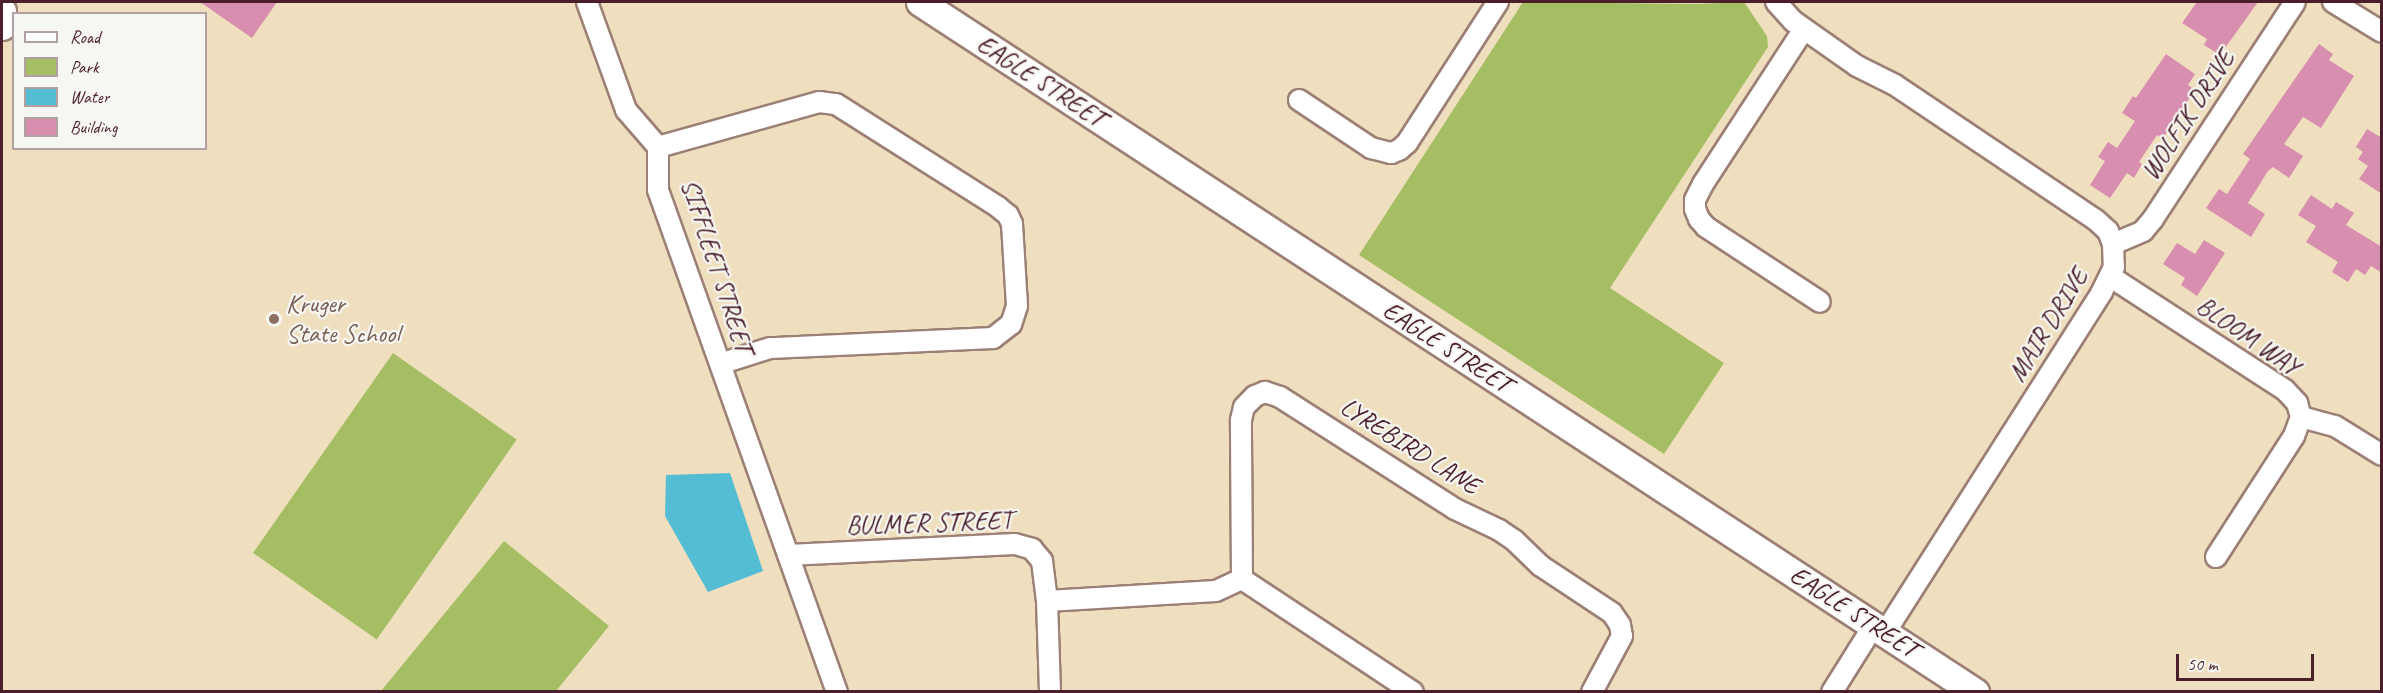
<!DOCTYPE html>
<style>
body{margin:0}
#map{position:relative;width:2383px;height:693px;overflow:hidden;background:#efdfbf;font-family:Caveat,sans-serif}
div>[style]{position:absolute}
[style*='--x']{left:calc(var(--x)*1px);top:calc(var(--y)*1px);width:calc(var(--w)*1px);rotate:calc(var(--a)*1deg)}
.green>*{inset:0;background:#a5be63;transform-origin:0 0}
.water>*{inset:0;background:#55bdd3}
.building>*{inset:0;background:#d88eae}
.roads{filter:drop-shadow(2px 0 #9c7f75) drop-shadow(-2px 0 #9c7f75) drop-shadow(0 2px #9c7f75) drop-shadow(0 -2px #9c7f75)}
.street>*{height:20px;margin:-10px;padding:0 10px;transform-origin:10px;border-radius:10px;background:#fff}
.secondary>*{height:27px;margin:-13.5px;padding:0 13.5px;transform-origin:13.5px;border-radius:13.5px;background:#fff}
.dots>*{width:16px;height:16px;translate:-50% -50%;box-sizing:border-box;border:3px solid #f6f6f2;border-radius:50%}
span{translate:-50% -50%;white-space:nowrap;text-align:center;line-height:1.15;-webkit-text-stroke:4.5px #f6f6f2;paint-order:stroke}
.street-label{font-size:26px;color:#4a1f2b}
.education-label{font-size:26px;color:#785e54}
.left{translate:0 -50%;text-align:left}
.frame{position:absolute;inset:0;border:3px solid #4a1f2b;pointer-events:none}
.legend{position:absolute;left:12px;top:12px;width:195px;height:138px;box-sizing:border-box;background:#f6f6f2;border:2px solid #b1a0a2;margin:0;padding:8px 10px;list-style:none;font-size:18px;color:#4a1f2b}
.legend li{display:flex;align-items:center;gap:12px;height:30px}
.legend b{width:30px;border:2px solid #b1a0a2}
.scale{position:absolute;left:2176px;top:654px;width:138px;height:27px;box-sizing:border-box;border:3px solid #4a1f2b;border-top:0;padding-left:8px;font-size:18px;line-height:21px;white-space:nowrap;color:#4a1f2b;-webkit-text-stroke:4px #f6f6f2;paint-order:stroke}
</style>
<div id="map">
<div class="green">
<div style="clip-path:polygon(1523px 2px,1697px 4px,1744px 2px,1767px 36px,1768px 47px,1610px 288px,1724px 363px,1664px 454px,1359px 255px)"></div>
<div style="left:393px;top:353px;width:151px;height:244px;rotate:35deg"></div>
<div style="clip-path:polygon(504px 541px,609px 626px,556px 691px,381px 691px)"></div>
</div>
<div class="water">
<div style="clip-path:polygon(730px 473px,763px 571px,708px 592px,665px 516px,666px 475px)"></div>
</div>
<div class="building">
<div style="clip-path:polygon(200px 2px,277px 2px,252px 38px)"></div>
<div style="clip-path:polygon(2197px 2px,2258px 2px,2220px 55px,2204px 45px,2207px 39px,2182px 23px)"></div>
<div style="clip-path:polygon(2319px 44px,2333px 54px,2329px 60px,2354px 76px,2321px 128px,2303px 117px,2284px 144px,2303px 156px,2289px 178px,2273px 167px,2268px 171px,2248px 203px,2265px 214px,2251px 237px,2206px 208px,2219px 189px,2227px 194px,2250px 159px,2243px 154px)"></div>
<div style="clip-path:polygon(2166px 54px,2195px 74px,2188px 85px,2195px 90px,2163px 138px,2157px 135px,2139px 162px,2142px 164px,2134px 178px,2127px 173px,2110px 198px,2090px 185px,2105px 161px,2098px 157px,2108px 142px,2117px 148px,2135px 121px,2122px 113px,2133px 96px,2136px 98px)"></div>
<div style="clip-path:polygon(2367px 129px,2382px 138px,2382px 194px,2359px 179px,2368px 166px,2358px 159px,2363px 152px,2356px 147px)"></div>
<div style="clip-path:polygon(2311px 195px,2332px 209px,2336px 202px,2354px 213px,2346px 225px,2382px 247px,2382px 273px,2371px 266px,2365px 275px,2356px 269px,2348px 282px,2332px 272px,2338px 262px,2306px 242px,2316px 226px,2298px 215px)"></div>
<div style="clip-path:polygon(2204px 240px,2225px 253px,2197px 296px,2181px 285px,2185px 278px,2163px 264px,2177px 243px,2195px 254px)"></div>
</div>
<div class="roads">
<div class="street">
<div style="--x:587;--y:2;--w:115;--a:70.1"></div>
<div style="--x:626;--y:110;--w:49;--a:49.1"></div>
<div style="--x:658;--y:147;--w:43;--a:90"></div>
<div style="--x:658;--y:190;--w:533;--a:70.38"></div>
<div style="--x:1776;--y:2;--w:25;--a:48"></div>
<div style="--x:1793;--y:21;--w:78;--a:35.1"></div>
<div style="--x:1857;--y:66;--w:42;--a:26.6"></div>
<div style="--x:1895;--y:85;--w:242;--a:33.9"></div>
<div style="--x:2096;--y:220;--w:16;--a:43"></div>
<div style="--x:2108;--y:231;--w:14;--a:69"></div>
<div style="--x:2113;--y:244;--w:23;--a:88"></div>
<div style="--x:2114;--y:267;--w:28;--a:116"></div>
<div style="--x:2102;--y:292;--w:403;--a:122.5"></div>
<div style="--x:2333;--y:2;--w:57;--a:31.5"></div>
<div style="--x:1804;--y:29;--w:185;--a:123.1"></div>
<div style="--x:1703;--y:184;--w:18;--a:117"></div>
<div style="--x:1695;--y:200;--w:9;--a:90"></div>
<div style="--x:1695;--y:209;--w:11;--a:68"></div>
<div style="--x:1699;--y:219;--w:11;--a:49"></div>
<div style="--x:1706;--y:227;--w:136;--a:33.3"></div>
<div style="--x:1299;--y:100;--w:87;--a:33.7"></div>
<div style="--x:1371;--y:148;--w:21;--a:14"></div>
<div style="--x:1391;--y:153;--w:9;--a:-21"></div>
<div style="--x:1399;--y:150;--w:11;--a:-41"></div>
<div style="--x:1407;--y:143;--w:168;--a:-57.2"></div>
<div style="--x:658;--y:147;--w:167;--a:-15.6"></div>
<div style="--x:819;--y:102;--w:17;--a:7"></div>
<div style="--x:836;--y:104;--w:192;--a:32.4"></div>
<div style="--x:998;--y:207;--w:13;--a:39"></div>
<div style="--x:1008;--y:215;--w:10;--a:66"></div>
<div style="--x:1012;--y:224;--w:82;--a:86.5"></div>
<div style="--x:1017;--y:306;--w:19;--a:108"></div>
<div style="--x:1011;--y:324;--w:23;--a:142"></div>
<div style="--x:993;--y:338;--w:223;--a:177.4"></div>
<div style="--x:770;--y:348;--w:52;--a:162.3"></div>
<div style="--x:2113;--y:244;--w:33;--a:-23"></div>
<div style="--x:2143;--y:231;--w:16;--a:-50"></div>
<div style="--x:2153;--y:219;--w:259;--a:-56.8"></div>
<div style="--x:2111;--y:277;--w:207;--a:33"></div>
<div style="--x:2285;--y:390;--w:18;--a:47"></div>
<div style="--x:2297;--y:403;--w:15;--a:74"></div>
<div style="--x:2301;--y:417;--w:35;--a:15"></div>
<div style="--x:2335;--y:426;--w:55;--a:31.7"></div>
<div style="--x:788;--y:555;--w:227;--a:-2.8"></div>
<div style="--x:1015;--y:544;--w:18;--a:16"></div>
<div style="--x:1032;--y:549;--w:16;--a:50"></div>
<div style="--x:1042;--y:561;--w:40;--a:82.9"></div>
<div style="--x:1047;--y:601;--w:91;--a:88.1"></div>
<div style="--x:2216;--y:557;--w:144;--a:-57.2"></div>
<div style="--x:2294;--y:436;--w:20;--a:-70"></div>
<div style="--x:1242;--y:579;--w:159;--a:-90.4"></div>
<div style="--x:1241;--y:420;--w:13;--a:-77"></div>
<div style="--x:1244;--y:407;--w:16;--a:-45"></div>
<div style="--x:1255;--y:396;--w:11;--a:-22"></div>
<div style="--x:1265;--y:392;--w:16;--a:18"></div>
<div style="--x:1280;--y:397;--w:208;--a:32.6"></div>
<div style="--x:1455;--y:509;--w:49;--a:25.5"></div>
<div style="--x:1499;--y:530;--w:18;--a:34"></div>
<div style="--x:1514;--y:540;--w:37;--a:44"></div>
<div style="--x:1541;--y:566;--w:85;--a:33.5"></div>
<div style="--x:1612;--y:613;--w:14;--a:56"></div>
<div style="--x:1620;--y:625;--w:11;--a:80"></div>
<div style="--x:1622;--y:636;--w:64;--a:118.2"></div>
<div style="--x:1047;--y:601;--w:169;--a:-3.4"></div>
<div style="--x:1216;--y:591;--w:29;--a:-25"></div>
<div style="--x:1242;--y:579;--w:205;--a:33.5"></div>
<div style="--x:1832;--y:692;--w:79;--a:-57.9"></div>
</div>
<div class="secondary">
<div style="--x:920;--y:2;--w:1261;--a:33.19"></div>
<div style="--x:2;--y:11;--w:15;--a:90"></div>
</div>
</div>
<div class="dots">
<div style="left:274px;top:319px;background:#8d6e63"></div>
</div>
<div class="street-label">
<span style="left:1041px;top:81px;rotate:33deg">EAGLE STREET</span>
<span style="left:2188px;top:115px;rotate:-57deg">WOLFIK DRIVE</span>
<span style="left:717px;top:266px;rotate:72deg">SIFFLEET STREET</span>
<span style="left:2048px;top:325px;rotate:-58deg">MAIR DRIVE</span>
<span style="left:2248px;top:336px;rotate:34deg">BLOOM WAY</span>
<span style="left:1447px;top:347px;rotate:33deg">EAGLE STREET</span>
<span style="left:1410px;top:446px;rotate:32deg">LYREBIRD LANE</span>
<span style="left:929px;top:523px;rotate:-2deg">BULMER STREET</span>
<span style="left:1854px;top:612px;rotate:33deg">EAGLE STREET</span>
</div>
<div class="education-label">
<span class="left" style="left:286px;top:319px">Kruger<br>State School</span>
</div>
<div class="frame"></div>
<ul class="legend">
<li><b style="height:8px;background:#fff"></b>Road</li>
<li><b style="height:16px;background:#a5be63"></b>Park</li>
<li><b style="height:16px;background:#55bdd3"></b>Water</li>
<li><b style="height:16px;background:#d88eae"></b>Building</li>
</ul>
<div class="scale">50 m</div>
</div>
